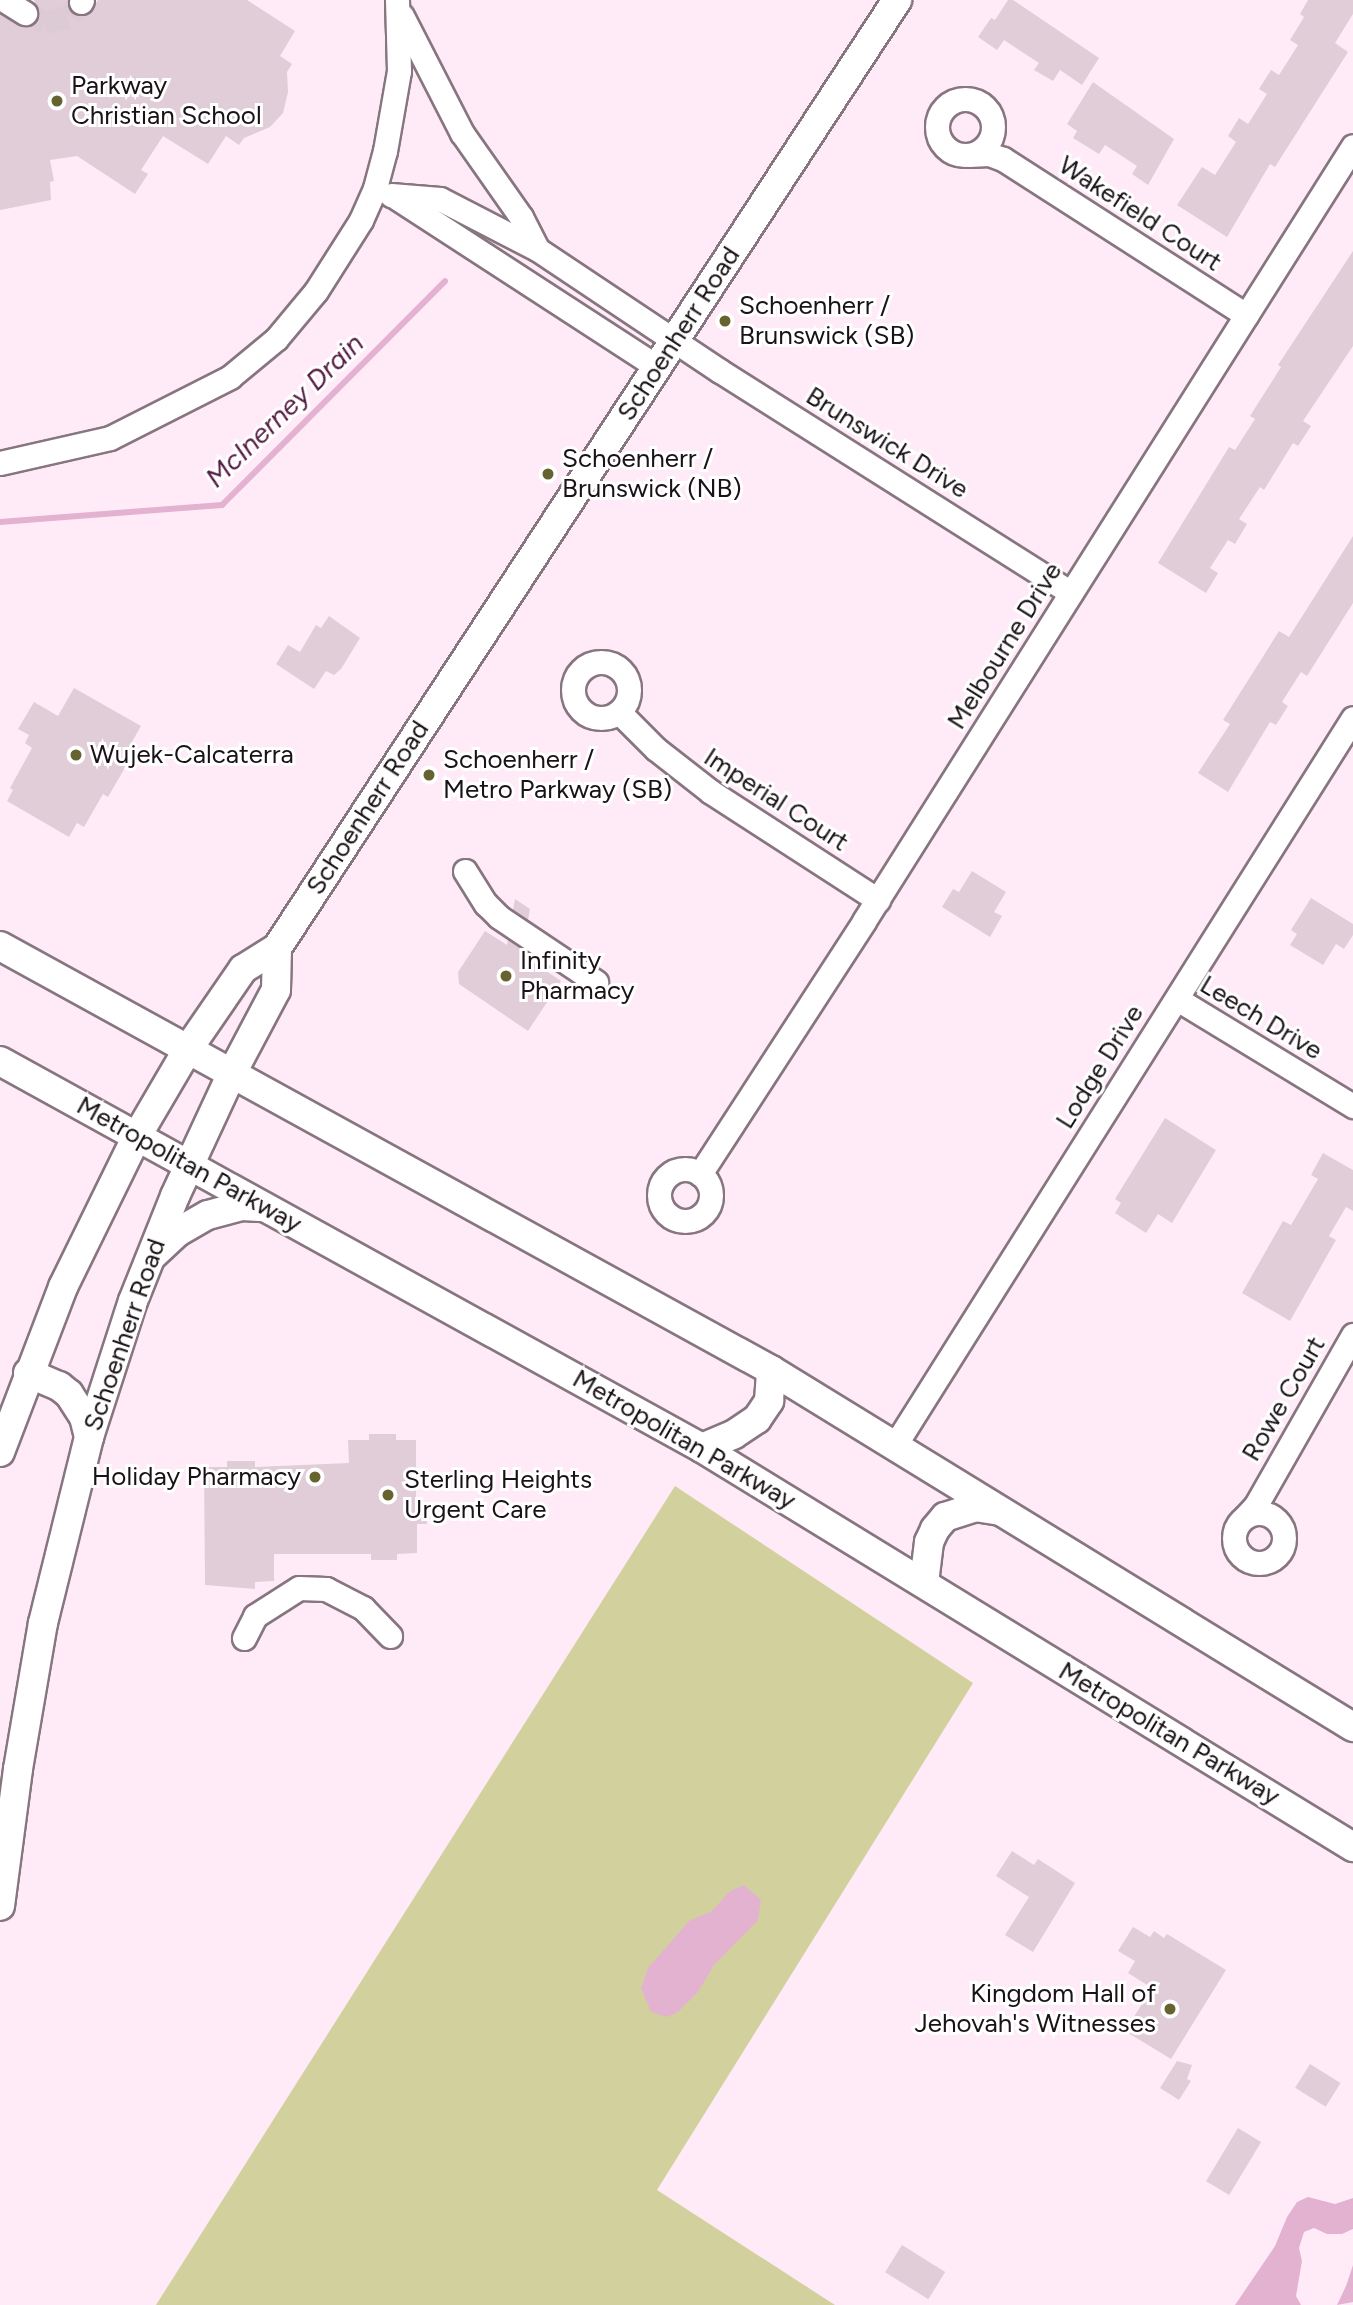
<!DOCTYPE html>
<style>
body{margin:0}
#map{position:relative;width:1353px;height:2305px;overflow:hidden;background:#ffebf7;font-family:Figtree,sans-serif}
div>[style]{position:absolute}
[style*='--x']{left:calc(var(--x)*1px);top:calc(var(--y)*1px);width:calc(var(--w)*1px);rotate:calc(var(--a)*1deg)}
.green>*{inset:0;background:#d2d19d}
.water>*{inset:0;background:#e3b2d0}
.stream>*{height:6px;margin:-3px;padding:0 3px;transform-origin:3px;border-radius:3px;background:#e3b2d0}
.building>*{inset:0;background:#e1cdd8;transform-origin:0 0}
.minor-tunnel>*{height:23px;margin-top:-11.5px;transform-origin:0;background:repeating-linear-gradient(90deg,#dccad5 0 23px,transparent 0 34px)}
.roads{filter:drop-shadow(2px 0 #877580) drop-shadow(-2px 0 #877580) drop-shadow(0 2px #877580) drop-shadow(0 -2px #877580)}
.minor>*{height:23px;margin:-11.5px;padding:0 11.5px;transform-origin:11.5px;border-radius:11.5px;background:#fff}
.minor>.ring{margin:-11.5px;padding:0;box-sizing:content-box;background:none;border:23px solid #fff;border-radius:50%}
.major>*{height:28px;margin:-14px;padding:0 14px;transform-origin:14px;border-radius:14px;background:#fff}
.dots>*{width:19px;height:19px;translate:-50% -50%;box-sizing:border-box;border:4px solid #fff;border-radius:50%}
span{translate:-50% -50%;white-space:nowrap;text-align:center;line-height:1.15;-webkit-text-stroke:6px #fff;paint-order:stroke}
.poi-label{font-size:26px;color:#191216}
.left{translate:0 -50%;text-align:left}
.right{translate:-100% -50%;text-align:right}
.street-label{font-size:26px;color:#191216}
.water-label{font-size:28px;color:#551c43;font-style:italic}
</style>
<div id="map">
<div class="green">
<div style="clip-path:polygon(675px 1486px,973px 1683px,657px 2190px,835px 2305px,156px 2305px)"></div>
</div>
<div class="water">
<div style="clip-path:polygon(744px 1885px,761px 1900px,758px 1920px,714px 1965px,698px 1992px,678px 2012px,667px 2017px,651px 2012px,641px 1988px,648px 1968px,689px 1921px,712px 1911px,730px 1891px)"></div>
<div style="clip-path:polygon(1308px 2197px,1335px 2204px,1353px 2198px,1353px 2229px,1342px 2234px,1327px 2234px,1314px 2228px,1304px 2232px,1299px 2248px,1302px 2261px,1296px 2296px,1301px 2305px,1235px 2305px,1275px 2246px,1287px 2217px,1297px 2202px)"></div>
<div style="clip-path:polygon(1353px 2265px,1353px 2302px,1337px 2305px,1346px 2286px)"></div>
</div>
<div class="stream">
<div style="--x:0;--y:522;--w:223;--a:-4.4"></div>
<div style="--x:222;--y:505;--w:316;--a:-45.1"></div>
</div>
<div class="building">
<div style="clip-path:polygon(34px 0,68px 0,70px 10px,81px 16px,89px 13px,98px 0,247px 0,295px 31px,280px 56px,292px 64px,287px 72px,288px 92px,283px 113px,270px 127px,244px 138px,239px 145px,226px 136px,208px 164px,163px 136px,141px 170px,148px 174px,135px 194px,77px 156px,50px 160px,54px 181px,50px 182px,51px 200px,0 210px,0 14px,17px 25px,31px 26px,39px 14px)"></div>
<div style="clip-path:polygon(1008px 0,1013px 0,1099px 58px,1082px 85px,1060px 70px,1053px 81px,1034px 70px,1039px 63px,1004px 40px,997px 50px,978px 37px,991px 18px,995px 20px)"></div>
<div style="clip-path:polygon(1308px 0,1353px 0,1353px 14px,1335px 43px,1348px 52px,1275px 167px,1270px 164px,1227px 237px,1177px 205px,1202px 167px,1215px 175px,1236px 142px,1228px 136px,1239px 118px,1248px 124px,1267px 94px,1259px 89px,1271px 70px,1279px 75px,1298px 45px,1290px 40px,1304px 17px,1300px 14px)"></div>
<div style="clip-path:polygon(1093px 82px,1174px 139px,1148px 185px,1132px 174px,1137px 166px,1105px 145px,1099px 154px,1073px 138px,1077px 131px,1067px 124px)"></div>
<div style="clip-path:polygon(1353px 251px,1353px 346px,1303px 421px,1311px 426px,1298px 446px,1293px 443px,1264px 490px,1260px 487px,1239px 519px,1247px 524px,1235px 544px,1228px 540px,1210px 568px,1218px 573px,1206px 593px,1158px 563px,1229px 447px,1235px 450px,1255px 419px,1250px 416px,1281px 367px,1278px 365px)"></div>
<div style="clip-path:polygon(1353px 536px,1353px 603px,1307px 676px,1301px 672px,1282px 702px,1288px 706px,1276px 725px,1270px 722px,1228px 792px,1198px 773px,1230px 724px,1223px 720px,1279px 631px,1289px 637px)"></div>
<div style="clip-path:polygon(329px 616px,360px 638px,341px 669px,334px 675px,326px 671px,314px 689px,276px 664px,288px 645px,300px 652px,316px 625px,321px 628px)"></div>
<div style="clip-path:polygon(74px 688px,141px 726px,120px 763px,126px 766px,108px 797px,103px 794px,84px 827px,77px 823px,69px 837px,7px 801px,13px 790px,10px 788px,32px 748px,25px 743px,29px 735px,18px 729px,34px 702px,58px 716px)"></div>
<div style="clip-path:polygon(972px 871px,1006px 892px,994px 912px,1002px 916px,990px 937px,942px 907px,953px 889px,959px 892px)"></div>
<div style="clip-path:polygon(1311px 898px,1353px 924px,1353px 935px,1344px 949px,1336px 944px,1323px 965px,1290px 945px,1297px 934px,1291px 930px)"></div>
<div style="clip-path:polygon(515px 899px,530px 909px,528px 920px,513px 910px)"></div>
<div style="clip-path:polygon(485px 931px,507px 945px,508px 940px,523px 950px,522px 955px,561px 981px,528px 1031px,459px 984px,458px 972px)"></div>
<div style="clip-path:polygon(1165px 1118px,1216px 1150px,1172px 1223px,1158px 1214px,1146px 1233px,1115px 1213px,1121px 1203px,1115px 1199px)"></div>
<div style="clip-path:polygon(1323px 1153px,1353px 1170px,1353px 1211px,1346px 1207px,1329px 1236px,1336px 1240px,1290px 1321px,1242px 1293px,1283px 1221px,1291px 1225px,1318px 1179px,1311px 1175px)"></div>
<div style="clip-path:polygon(369px 1434px,396px 1434px,396px 1440px,416px 1440px,416px 1505px,427px 1506px,427px 1524px,417px 1524px,417px 1553px,397px 1554px,397px 1560px,371px 1560px,371px 1554px,274px 1554px,274px 1581px,255px 1582px,255px 1589px,205px 1585px,204px 1467px,227px 1467px,227px 1461px,255px 1461px,255px 1467px,349px 1463px,348px 1440px,369px 1440px)"></div>
<div style="clip-path:polygon(1012px 1851px,1034px 1865px,1038px 1859px,1075px 1883px,1033px 1952px,1005px 1935px,1029px 1897px,996px 1876px)"></div>
<div style="clip-path:polygon(1133px 1927px,1150px 1937px,1154px 1931px,1164px 1938px,1167px 1934px,1226px 1970px,1171px 2059px,1125px 2031px,1152px 1988px,1128px 1973px,1135px 1961px,1118px 1951px)"></div>
<div style="clip-path:polygon(1177px 2061px,1192px 2065px,1187px 2079px,1191px 2081px,1179px 2100px,1160px 2088px)"></div>
<div style="left:1310px;top:2064px;width:36px;height:28px;rotate:32deg"></div>
<div style="left:1238px;top:2128px;width:27px;height:62px;rotate:31deg"></div>
<div style="left:902px;top:2245px;width:51px;height:32px;rotate:32deg"></div>
</div>
<div class="minor-tunnel">
<div style="--x:25;--y:13;--w:22;--a:24"></div>
<div style="--x:45;--y:22;--w:27;--a:-13"></div>
<div style="--x:71;--y:16;--w:17;--a:-54"></div>
</div>
<div class="roads">
<div class="minor">
<div style="--x:4;--y:0;--w:25;--a:32"></div>
<div style="--x:81;--y:2;--w:2;--a:-63"></div>
<div style="--x:402;--y:16;--w:131;--a:62.9"></div>
<div style="--x:462;--y:133;--w:103;--a:54.9"></div>
<div style="--x:521;--y:217;--w:36;--a:63"></div>
<div class="ring" style="left:937px;top:99px;width:33px;height:33px"></div>
<div style="--x:969;--y:155;--w:20;--a:-3"></div>
<div style="--x:989;--y:154;--w:15;--a:20"></div>
<div style="--x:1003;--y:159;--w:289;--a:32.7"></div>
<div style="--x:391;--y:195;--w:49;--a:4.7"></div>
<div style="--x:440;--y:199;--w:109;--a:27.3"></div>
<div style="--x:537;--y:249;--w:220;--a:33.7"></div>
<div style="--x:720;--y:371;--w:415;--a:32.3"></div>
<div style="--x:394;--y:196;--w:314;--a:33"></div>
<div style="--x:0;--y:463;--w:113;--a:-12.8"></div>
<div style="--x:110;--y:438;--w:135;--a:-26.9"></div>
<div style="--x:230;--y:377;--w:60;--a:-39.6"></div>
<div style="--x:276;--y:339;--w:62;--a:-50.2"></div>
<div style="--x:316;--y:291;--w:84;--a:-57.6"></div>
<div style="--x:361;--y:220;--w:35;--a:-66"></div>
<div style="--x:375;--y:188;--w:38;--a:-75"></div>
<div style="--x:385;--y:151;--w:81;--a:-80.1"></div>
<div style="--x:399;--y:71;--w:71;--a:-91.6"></div>
<div class="ring" style="left:573px;top:662px;width:33px;height:33px"></div>
<div style="--x:619;--y:712;--w:52;--a:45"></div>
<div style="--x:656;--y:749;--w:70;--a:38"></div>
<div style="--x:711;--y:792;--w:199;--a:32.9"></div>
<div style="--x:465;--y:871;--w:39;--a:58"></div>
<div style="--x:486;--y:904;--w:18;--a:45"></div>
<div style="--x:499;--y:917;--w:117;--a:33.8"></div>
<div style="--x:1177;--y:999;--w:206;--a:31.3"></div>
<div class="ring" style="left:659px;top:1169px;width:29px;height:29px"></div>
<div style="--x:700;--y:1174;--w:302;--a:-57"></div>
<div style="--x:864;--y:921;--w:916;--a:-57.75"></div>
<div style="--x:895;--y:1445;--w:859;--a:-57.79"></div>
<div class="ring" style="left:1234px;top:1513px;width:27px;height:27px"></div>
<div style="--x:1245;--y:1517;--w:16;--a:-47"></div>
<div style="--x:1256;--y:1505;--w:196;--a:-60.3"></div>
<div style="--x:244;--y:1638;--w:25;--a:-63"></div>
<div style="--x:255;--y:1616;--w:52;--a:-32.5"></div>
<div style="--x:299;--y:1588;--w:27;--a:2"></div>
<div style="--x:326;--y:1589;--w:42;--a:27.2"></div>
<div style="--x:363;--y:1608;--w:39;--a:46"></div>
</div>
<div class="major">
<div style="--x:0;--y:946;--w:880;--a:28.81"></div>
<div style="--x:771;--y:1370;--w:683;--a:31.53"></div>
<div style="--x:0;--y:1061;--w:802;--a:28.87"></div>
<div style="--x:702;--y:1448;--w:764;--a:31.5"></div>
<div style="--x:154;--y:1254;--w:33;--a:-43"></div>
<div style="--x:178;--y:1232;--w:34;--a:-30"></div>
<div style="--x:208;--y:1215;--w:35;--a:-15"></div>
<div style="--x:242;--y:1206;--w:22;--a:3"></div>
<div style="--x:28;--y:1373;--w:34;--a:23"></div>
<div style="--x:59;--y:1386;--w:13;--a:39"></div>
<div style="--x:69;--y:1394;--w:27;--a:57"></div>
<div style="--x:84;--y:1417;--w:21;--a:76"></div>
<div style="--x:702;--y:1448;--w:34;--a:-23"></div>
<div style="--x:733;--y:1435;--w:29;--a:-34"></div>
<div style="--x:757;--y:1419;--w:22;--a:-56"></div>
<div style="--x:769;--y:1401;--w:31;--a:-86"></div>
<div style="--x:0;--y:1452;--w:177;--a:-69.1"></div>
<div style="--x:63;--y:1287;--w:168;--a:-63.9"></div>
<div style="--x:137;--y:1136;--w:101;--a:-59.6"></div>
<div style="--x:188;--y:1049;--w:97;--a:-55.5"></div>
<div style="--x:243;--y:969;--w:40;--a:-32"></div>
<div style="--x:277;--y:948;--w:1133;--a:-56.81"></div>
<div style="--x:924;--y:1583;--w:41;--a:-83"></div>
<div style="--x:929;--y:1542;--w:14;--a:-65"></div>
<div style="--x:935;--y:1529;--w:16;--a:-50"></div>
<div style="--x:945;--y:1517;--w:32;--a:-18"></div>
<div style="--x:975;--y:1507;--w:24;--a:9"></div>
<div style="--x:0;--y:1906;--w:138;--a:-82.5"></div>
<div style="--x:18;--y:1769;--w:148;--a:-80.3"></div>
<div style="--x:43;--y:1623;--w:192;--a:-76.1"></div>
<div style="--x:89;--y:1437;--w:143;--a:-72.1"></div>
<div style="--x:133;--y:1301;--w:113;--a:-68.2"></div>
<div style="--x:175;--y:1196;--w:136;--a:-65.1"></div>
<div style="--x:232;--y:1073;--w:94;--a:-62.1"></div>
<div style="--x:276;--y:990;--w:42;--a:-88.6"></div>
</div>
</div>
<div class="dots">
<div style="left:57px;top:101px;background:#666330"></div>
<div style="left:725px;top:321px;background:#666330"></div>
<div style="left:548px;top:474px;background:#666330"></div>
<div style="left:76px;top:755px;background:#666330"></div>
<div style="left:429px;top:775px;background:#666330"></div>
<div style="left:506px;top:976px;background:#666330"></div>
<div style="left:315px;top:1477px;background:#666330"></div>
<div style="left:388px;top:1495px;background:#666330"></div>
<div style="left:1170px;top:2009px;background:#666330"></div>
</div>
<div class="poi-label">
<span class="left" style="left:71px;top:101px">Parkway<br>Christian School</span>
<span class="left" style="left:739px;top:321px">Schoenherr /<br>Brunswick (SB)</span>
<span class="left" style="left:562px;top:474px">Schoenherr /<br>Brunswick (NB)</span>
<span class="left" style="left:90px;top:755px">Wujek-Calcaterra</span>
<span class="left" style="left:443px;top:775px">Schoenherr /<br>Metro Parkway (SB)</span>
<span class="left" style="left:520px;top:976px">Infinity<br>Pharmacy</span>
<span class="right" style="left:301px;top:1477px">Holiday Pharmacy</span>
<span class="left" style="left:404px;top:1495px">Sterling Heights<br>Urgent Care</span>
<span class="right" style="left:1156px;top:2009px">Kingdom Hall of<br>Jehovah's Witnesses</span>
</div>
<div class="street-label">
<span style="left:1140px;top:214px;rotate:33deg">Wakefield Court</span>
<span style="left:679px;top:334px;rotate:-57deg">Schoenherr Road</span>
<span style="left:887px;top:443px;rotate:32deg">Brunswick Drive</span>
<span style="left:1005px;top:646px;rotate:-58deg">Melbourne Drive</span>
<span style="left:776px;top:800px;rotate:33deg">Imperial Court</span>
<span style="left:368px;top:808px;rotate:-57deg">Schoenherr Road</span>
<span style="left:1261px;top:1018px;rotate:31deg">Leech Drive</span>
<span style="left:1100px;top:1067px;rotate:-58deg">Lodge Drive</span>
<span style="left:189px;top:1165px;rotate:29deg">Metropolitan Parkway</span>
<span style="left:125px;top:1335px;rotate:-71deg">Schoenherr Road</span>
<span style="left:1284px;top:1399px;rotate:-60deg">Rowe Court</span>
<span style="left:684px;top:1440px;rotate:30deg">Metropolitan Parkway</span>
<span style="left:1169px;top:1734px;rotate:31deg">Metropolitan Parkway</span>
</div>
<div class="water-label">
<span style="left:284px;top:410px;rotate:-44deg">McInerney Drain</span>
</div>
</div>
